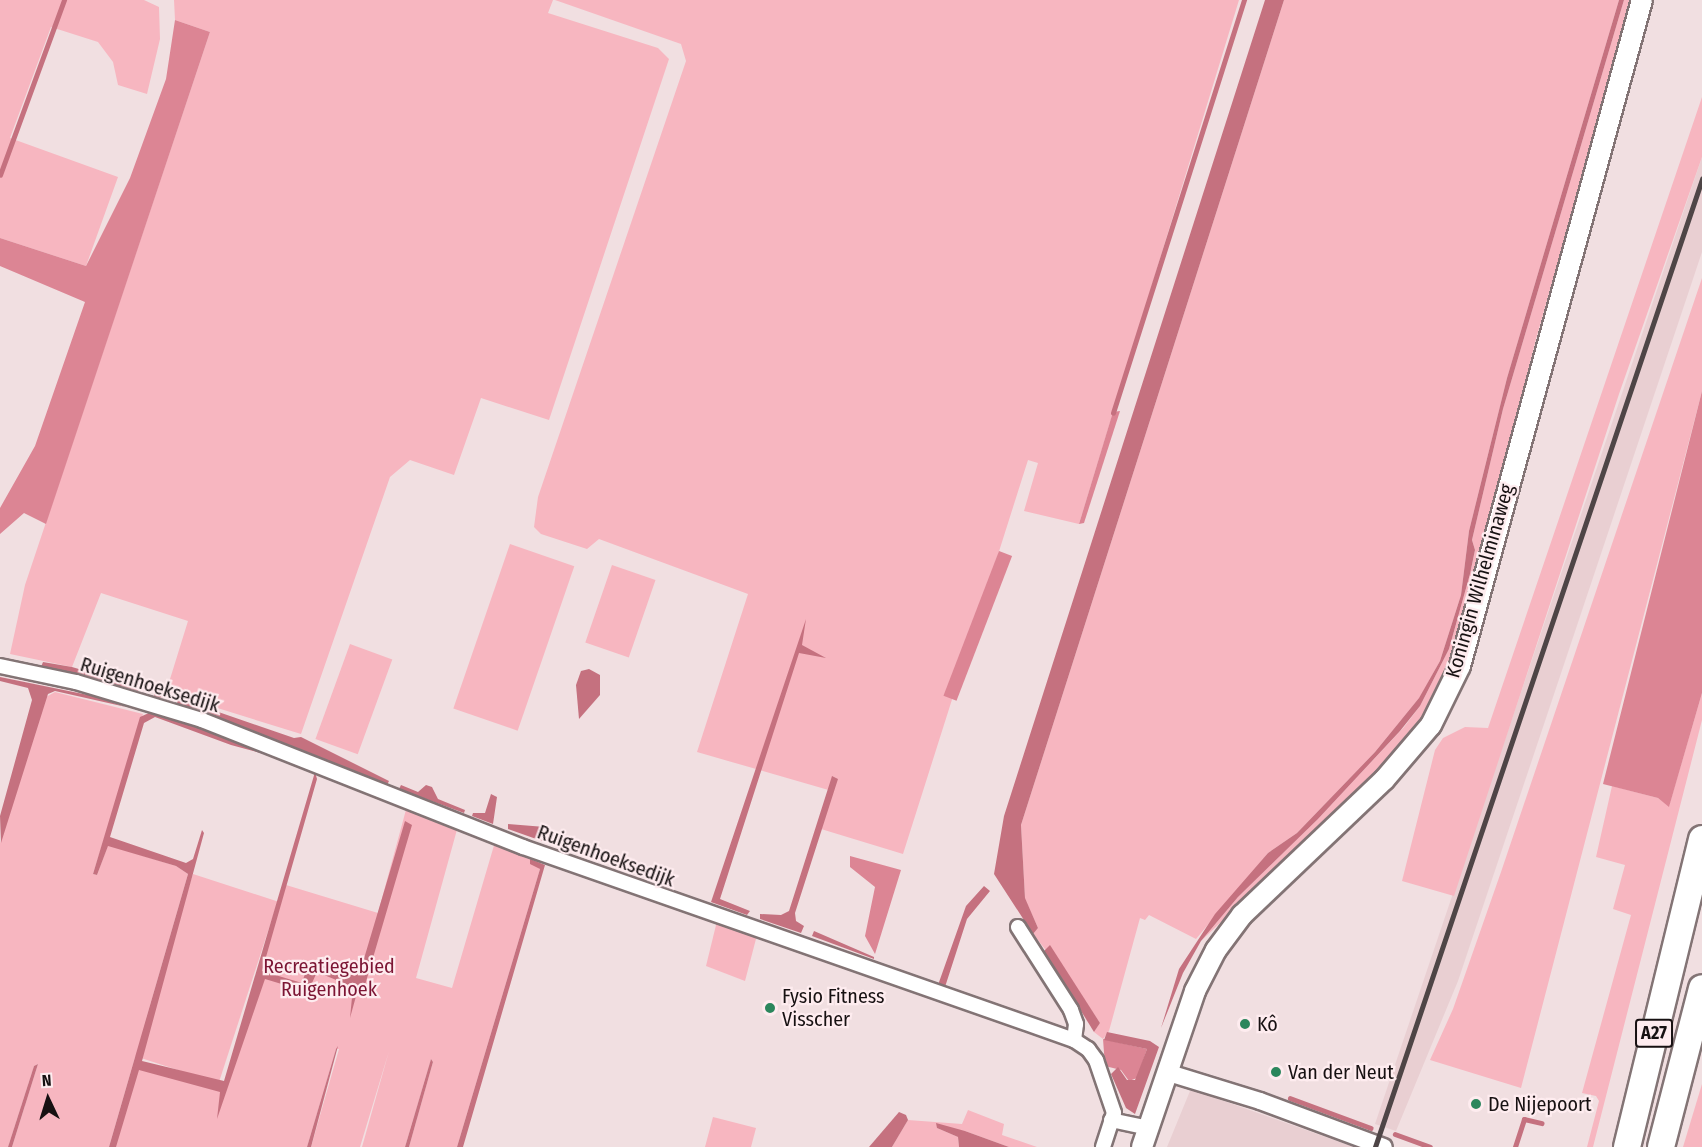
<!DOCTYPE html>
<meta charset="utf-8">
<style>
body{margin:0}
#map{position:relative;width:1702px;height:1147px;overflow:hidden;background:#f1dfe1;font-family:"Fira Sans Condensed",sans-serif}
div>[style]{position:absolute}
[style*='--x']{left:calc(var(--x)*1px);top:calc(var(--y)*1px);width:calc(var(--w)*1px);rotate:calc(var(--a)*1deg)}
.built>*{inset:0;background:#e9cfd2}
.green>*{inset:0;background:#f7b6c0;transform-origin:0 0}
.forest>*{inset:0;background:#dc8594;transform-origin:0 0}
.water>*{inset:0;background:#c5717f}
.stream>*{height:4.5px;margin:-2.25px;padding:0 2.25px;transform-origin:2.25px;border-radius:2.25px;background:#c5717f}
.roads{filter:drop-shadow(2px 0 #837475) drop-shadow(-2px 0 #837475) drop-shadow(0 2px #837475) drop-shadow(0 -2px #837475)}
.minor>*{height:14px;margin:-7px;padding:0 7px;transform-origin:7px;border-radius:7px;background:#fff}
.tertiary>*{height:16px;margin:-8px;padding:0 8px;transform-origin:8px;border-radius:8px;background:#fff}
.secondary>*{height:20px;margin:-10px;padding:0 10px;transform-origin:10px;border-radius:10px;background:#fff}
.motorway>*{height:26px;margin:-13px;padding:0 13px;transform-origin:13px;border-radius:13px;background:#fff}
.rail>*{height:4.5px;margin:-2.25px;padding:0 2.25px;transform-origin:2.25px;border-radius:2.25px;background:#4e4546}
.dots>*{width:16px;height:16px;translate:-50% -50%;box-sizing:border-box;border:3px solid #feecef;border-radius:50%}
span{translate:-50% -50%;white-space:nowrap;text-align:center;line-height:1.15;-webkit-text-stroke:4.5px #feecef;paint-order:stroke}
.shield-label span{padding:2px 4px;background:#feecef;border:2px solid;border-radius:4px;-webkit-text-stroke-width:0}
.shield-label{font-size:18px;color:#171112;font-weight:700}
.street-label{font-size:20px;color:#171112}
.park-label{font-size:20px;color:#7c1534}
.poi-label{font-size:20px;color:#171112}
.left{translate:0 -50%;text-align:left}
.north{position:absolute;left:18px;top:1069px;width:60px;height:60px;-webkit-text-stroke:4px #feecef;paint-order:stroke;rotate:356deg;font-size:16px;font-weight:700;line-height:24px;text-align:center;color:#171112}
.north::after{content:'';display:block;margin:auto;width:21px;height:27px;background:#171112;clip-path:polygon(50% 0,100% 100%,50% 72%,0 100%)}
</style>
<div id="map">
<div class="built">
<div style="clip-path:polygon(1702px 157px,1702px 252px,1458px 981px,1396px 1131px,1375px 1124px)"></div>
<div style="clip-path:polygon(1190px 1091px,1196px 1091px,1354px 1147px,1167px 1147px)"></div>
</div>
<div class="green">
<div style="clip-path:polygon(0 0,144px 0,159px 7px,160px 39px,147px 94px,118px 85px,113px 62px,98px 42px,51px 27px,10px 138px,118px 177px,86px 266px,0 238px)"></div>
<div style="clip-path:polygon(174px 0,553px 0,548px 13px,658px 48px,669px 59px,549px 420px,481px 398px,454px 475px,410px 460px,390px 477px,301px 734px,166px 692px,188px 621px,101px 593px,72px 667px,10px 654px,25px 585px,210px 32px,175px 20px)"></div>
<div style="clip-path:polygon(555px 0,1239px 0,1079px 524px,1024px 511px,1038px 463px,1028px 460px,903px 854px,821px 829px,832px 791px,697px 752px,748px 594px,599px 539px,587px 549px,541px 534px,534px 527px,538px 497px,686px 61px,681px 44px)"></div>
<div style="clip-path:polygon(1284px 0,1619px 0,1507px 378px,1469px 531px,1461px 595px,1440px 661px,1420px 697px,1375px 752px,1297px 833px,1268px 853px,1196px 939px,1149px 915px,1145px 920px,1140px 918px,1109px 1031px,1103px 1039px,1094px 1032px,1100px 1023px,1079px 992px,1033px 934px,1038px 928px,1025px 899px,1021px 825px)"></div>
<div style="clip-path:polygon(1624px 0,1632px 0,1536px 339px,1456px 653px,1426px 713px,1407px 736px,1347px 802px,1201px 941px,1238px 897px,1318px 819px,1404px 727px,1420px 706px,1449px 649px,1470px 574px,1475px 550px,1472px 540px,1503px 409px)"></div>
<div style="clip-path:polygon(1702px 97px,1702px 157px,1619px 394px,1454px 896px,1402px 881px,1435px 750px,1443px 738px,1465px 727px,1488px 728px)"></div>
<div style="clip-path:polygon(1702px 278px,1702px 391px,1521px 1088px,1430px 1060px,1453px 1009px,1501px 872px)"></div>
<div style="left:510px;top:544px;width:68px;height:174px;rotate:19deg"></div>
<div style="left:612px;top:565px;width:46px;height:82px;rotate:19deg"></div>
<div style="left:350px;top:644px;width:45px;height:101px;rotate:20deg"></div>
<div style="clip-path:polygon(55px 692px,143px 714px,93px 874px,97px 875px,108px 845px,176px 866px,188px 874px,109px 1147px,12px 1147px,38px 1064px,34px 1066px,8px 1147px,0 1147px,0 843px,46px 697px)"></div>
<div style="clip-path:polygon(1702px 693px,1702px 720px,1593px 1147px,1587px 1147px,1599px 1101px,1596px 1096px,1582px 1093px,1631px 915px,1613px 909px,1625px 865px,1596px 857px,1612px 786px,1658px 798px,1669px 806px)"></div>
<div style="clip-path:polygon(407px 806px,458px 826px,416px 978px,452px 988px,495px 842px,542px 859px,541px 864px,530px 860px,540px 869px,457px 1147px,409px 1147px,433px 1062px,431px 1059px,405px 1147px,362px 1147px,389px 1051px,360px 1147px,311px 1147px,339px 1049px,336px 1049px,307px 1147px,112px 1147px,136px 1066px,227px 1086px,286px 885px,378px 913px)"></div>
<div style="left:193px;top:874px;width:89px;height:191px;rotate:18deg"></div>
<div style="clip-path:polygon(717px 921px,757px 935px,745px 981px,706px 966px)"></div>
<div style="clip-path:polygon(1702px 1084px,1702px 1147px,1683px 1147px)"></div>
<div style="clip-path:polygon(968px 1110px,1004px 1124px,1002px 1135px,1037px 1147px,1009px 1147px,965px 1131px,937px 1128px,958px 1137px,959px 1147px,892px 1147px,908px 1120px,962px 1124px)"></div>
<div style="clip-path:polygon(713px 1117px,756px 1128px,751px 1147px,705px 1147px)"></div>
</div>
<div class="forest">
<div style="clip-path:polygon(175px 20px,210px 32px,46px 524px,24px 513px,0 534px,0 508px,35px 446px,85px 302px,0 266px,0 238px,86px 266px,130px 178px,166px 79px)"></div>
<div style="clip-path:polygon(1702px 391px,1702px 693px,1669px 807px,1658px 798px,1603px 784px)"></div>
<div style="clip-path:polygon(1120px 411px,1084px 523px,1079px 524px,1113px 412px)"></div>
<div style="left:999px;top:551px;width:14px;height:155px;rotate:21deg"></div>
<div style="clip-path:polygon(850px 856px,901px 870px,875px 954px,865px 936px,875px 887px,850px 867px)"></div>
<div style="clip-path:polygon(1103px 1039px,1147px 1049px,1137px 1078px,1129px 1081px,1121px 1070px,1105px 1066px)"></div>
</div>
<div class="water">
<div style="clip-path:polygon(1265px 0,1284px 0,1021px 825px,1025px 898px,1038px 928px,1033px 934px,994px 874px,1004px 816px)"></div>
<div style="clip-path:polygon(1619px 0,1624px 0,1503px 409px,1472px 540px,1475px 550px,1470px 574px,1449px 649px,1420px 706px,1400px 731px,1318px 819px,1238px 897px,1201px 941px,1183px 973px,1161px 1028px,1179px 969px,1215px 914px,1268px 853px,1297px 833px,1375px 752px,1419px 698px,1440px 661px,1461px 595px,1469px 531px,1507px 378px)"></div>
<div style="clip-path:polygon(806px 619px,802px 645px,826px 658px,799px 653px,720px 899px,750px 911px,747px 915px,711px 902px)"></div>
<div style="clip-path:polygon(43px 662px,72px 667px,139px 687px,138px 692px,41px 667px)"></div>
<div style="clip-path:polygon(589px 669px,600px 675px,600px 695px,579px 719px,576px 685px,581px 671px)"></div>
<div style="clip-path:polygon(0 677px,93px 696px,126px 707px,55px 691px,48px 694px,1px 843px,0 816px,32px 700px,28px 688px,0 681px)"></div>
<div style="clip-path:polygon(178px 698px,294px 738px,301px 737px,389px 781px,387px 785px,177px 703px)"></div>
<div style="clip-path:polygon(151px 712px,265px 751px,264px 754px,231px 745px,155px 717px,144px 723px,110px 837px,186px 863px,193px 859px,202px 830px,204px 833px,142px 1061px,224px 1081px,315px 772px,317px 779px,262px 971px,302px 983px,309px 961px,355px 976px,360px 972px,405px 821px,412px 825px,365px 985px,358px 989px,350px 1018px,353px 987px,317px 972px,308px 992px,265px 979px,217px 1119px,220px 1092px,139px 1070px,116px 1147px,109px 1147px,188px 874px,176px 866px,108px 846px,97px 875px,93px 874px,140px 717px)"></div>
<div style="clip-path:polygon(832px 776px,838px 779px,795px 913px,796px 921px,804px 926px,801px 933px,760px 919px,760px 914px,781px 915px,789px 911px)"></div>
<div style="clip-path:polygon(401px 785px,418px 792px,426px 785px,432px 787px,438px 799px,465px 810px,464px 813px,399px 789px)"></div>
<div style="clip-path:polygon(491px 794px,497px 797px,493px 824px,472px 816px,473px 813px,485px 813px)"></div>
<div style="clip-path:polygon(508px 824px,545px 827px,545px 838px,576px 849px,573px 852px,508px 829px)"></div>
<div style="clip-path:polygon(530px 859px,545px 865px,463px 1147px,457px 1147px,540px 869px,530px 864px)"></div>
<div style="clip-path:polygon(984px 886px,990px 891px,967px 919px,945px 987px,938px 985px,966px 906px)"></div>
<div style="clip-path:polygon(814px 931px,874px 957px,874px 959px,812px 936px)"></div>
<div style="clip-path:polygon(1050px 945px,1100px 1023px,1094px 1032px,1044px 951px)"></div>
<div style="clip-path:polygon(1107px 1032px,1150px 1041px,1159px 1047px,1135px 1114px,1126px 1108px,1111px 1074px,1118px 1067px,1127px 1080px,1135px 1080px,1147px 1049px,1104px 1040px)"></div>
<div style="clip-path:polygon(338px 1046px,311px 1147px,307px 1147px,336px 1049px)"></div>
<div style="clip-path:polygon(431px 1059px,433px 1062px,409px 1147px,405px 1147px)"></div>
<div style="clip-path:polygon(38px 1064px,12px 1147px,8px 1147px,34px 1066px)"></div>
<div style="clip-path:polygon(899px 1112px,906px 1115px,908px 1120px,892px 1147px,869px 1147px)"></div>
<div style="clip-path:polygon(936px 1123px,965px 1131px,1009px 1147px,959px 1147px,958px 1137px,937px 1128px)"></div>
</div>
<div class="stream">
<div style="--x:0;--y:175;--w:186;--a:-69.9"></div>
<div style="--x:1113;--y:413;--w:433;--a:-72.4"></div>
<div style="--x:156;--y:694;--w:9;--a:6"></div>
<div style="--x:1290;--y:1098;--w:86;--a:20.3"></div>
<div style="--x:1395;--y:1134;--w:37;--a:20"></div>
<div style="--x:1515;--y:1147;--w:29;--a:-72"></div>
<div style="--x:1524;--y:1119;--w:18;--a:13"></div>
</div>
<div class="roads">
<div class="minor">
<div style="--x:0;--y:666;--w:78;--a:11.9"></div>
<div style="--x:76;--y:682;--w:132;--a:16.8"></div>
<div style="--x:202;--y:720;--w:345;--a:21.6"></div>
<div style="--x:523;--y:847;--w:584;--a:19.3"></div>
<div style="--x:1074;--y:1040;--w:17;--a:33"></div>
<div style="--x:1088;--y:1049;--w:14;--a:54"></div>
<div style="--x:1096;--y:1060;--w:56;--a:71.2"></div>
<div style="--x:1114;--y:1113;--w:36;--a:108"></div>
<div style="--x:1018;--y:927;--w:98;--a:57.4"></div>
<div style="--x:1071;--y:1010;--w:15;--a:70"></div>
<div style="--x:1076;--y:1024;--w:16;--a:97"></div>
<div style="--x:1111;--y:1120;--w:38;--a:12"></div>
</div>
<div class="tertiary">
<div style="--x:1169;--y:1073;--w:95;--a:17.1"></div>
<div style="--x:1260;--y:1101;--w:132;--a:20.4"></div>
</div>
<div class="secondary">
<div style="--x:1142;--y:1147;--w:165;--a:-71.2"></div>
<div style="--x:1195;--y:991;--w:46;--a:-62.9"></div>
<div style="--x:1216;--y:950;--w:44;--a:-53.4"></div>
<div style="--x:1242;--y:915;--w:196;--a:-43.6"></div>
<div style="--x:1384;--y:780;--w:72;--a:-49.5"></div>
<div style="--x:1431;--y:725;--w:66;--a:-63.8"></div>
<div style="--x:1460;--y:666;--w:690;--a:-74.72"></div>
</div>
<div class="motorway">
<div style="--x:1627;--y:1147;--w:317;--a:-76.3"></div>
<div style="--x:1661;--y:1147;--w:164;--a:-75.5"></div>
</div>
</div>
<div class="rail">
<div style="--x:1375;--y:1147;--w:1022;--a:-71.33"></div>
</div>
<div class="dots">
<div style="left:770px;top:1008px;background:#2b865c"></div>
<div style="left:1245px;top:1024px;background:#2b865c"></div>
<div style="left:1276px;top:1072px;background:#2b865c"></div>
<div style="left:1476px;top:1104px;background:#2b865c"></div>
</div>
<div class="shield-label">
<span style="left:1654px;top:1033px">A27</span>
</div>
<div class="street-label">
<span style="left:1480px;top:581px;rotate:-74deg">Koningin Wilhelminaweg</span>
<span style="left:150px;top:685px;rotate:17deg">Ruigenhoeksedijk</span>
<span style="left:606px;top:856px;rotate:20deg">Ruigenhoeksedijk</span>
</div>
<div class="park-label">
<span style="left:329px;top:978px">Recreatiegebied<br>Ruigenhoek</span>
</div>
<div class="poi-label">
<span class="left" style="left:782px;top:1008px">Fysio Fitness<br>Visscher</span>
<span class="left" style="left:1257px;top:1024px">Kô</span>
<span class="left" style="left:1288px;top:1072px">Van der Neut</span>
<span class="left" style="left:1488px;top:1104px">De Nijepoort</span>
</div>
<div class="north">N</div>
</div>
